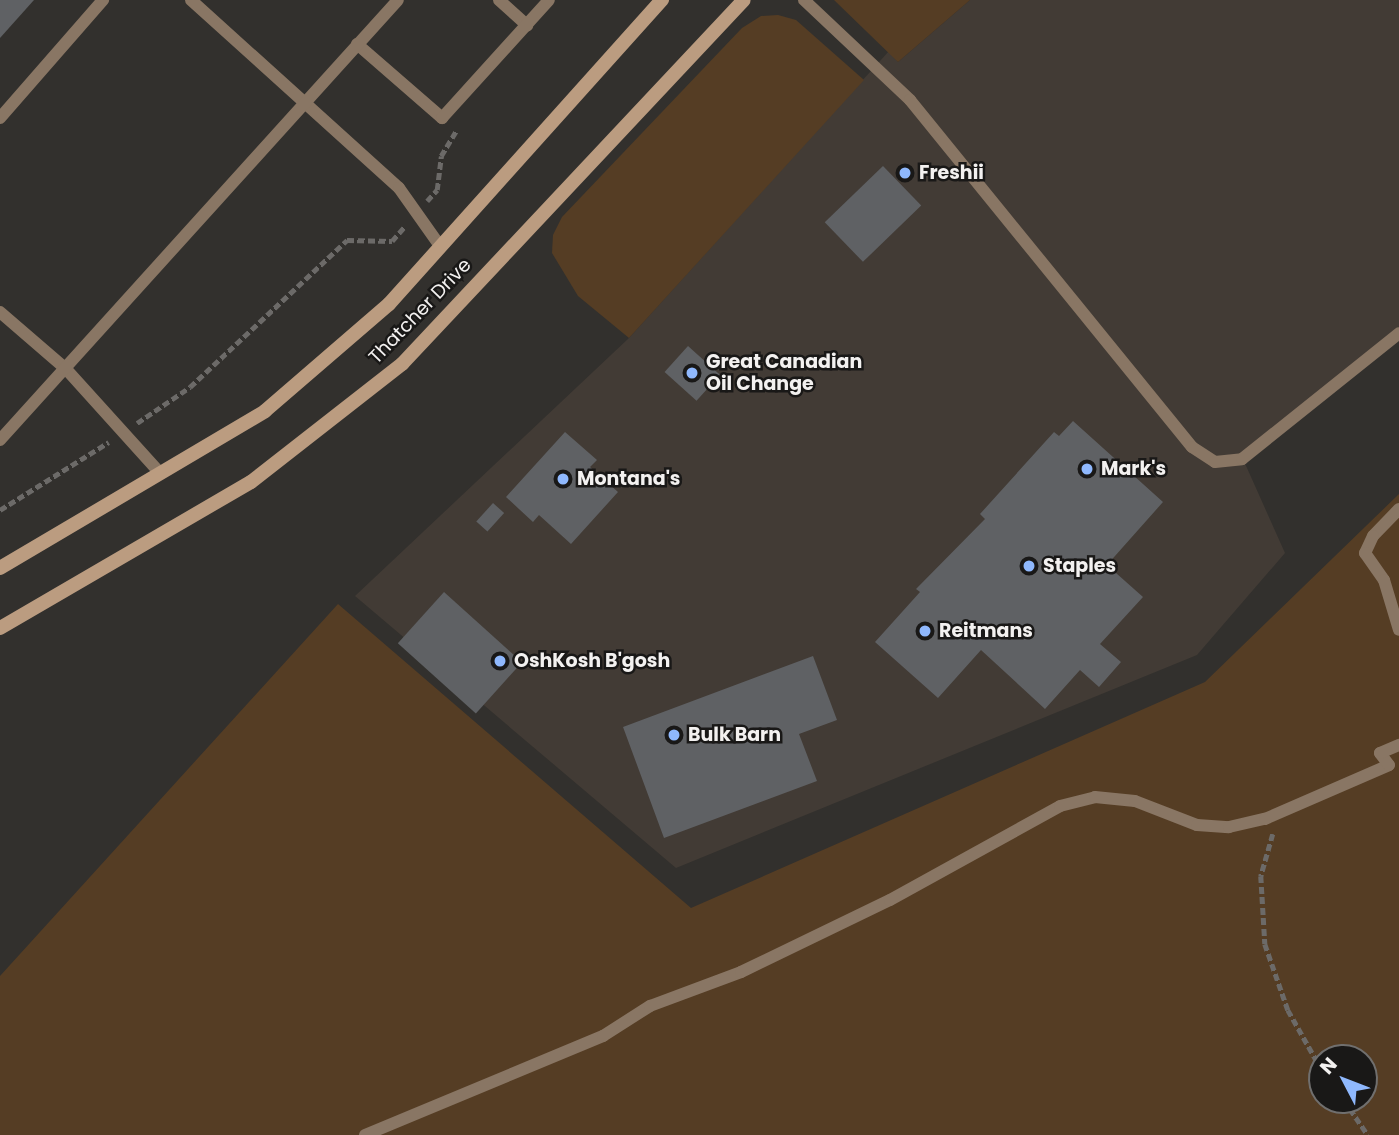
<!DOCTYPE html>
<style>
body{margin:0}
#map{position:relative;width:1399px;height:1135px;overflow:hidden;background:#32302d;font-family:Poppins,sans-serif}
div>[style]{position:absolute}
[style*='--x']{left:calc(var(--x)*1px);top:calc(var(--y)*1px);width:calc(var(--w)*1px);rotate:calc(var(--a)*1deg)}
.built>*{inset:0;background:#423b35}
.green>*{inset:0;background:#553d24}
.building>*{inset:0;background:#5f6164;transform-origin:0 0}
.path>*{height:4.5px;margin-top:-2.25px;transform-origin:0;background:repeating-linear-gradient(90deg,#6c6a68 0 7px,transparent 0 10.5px)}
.lane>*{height:12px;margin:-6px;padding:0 6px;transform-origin:6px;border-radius:6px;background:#897664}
.secondary>*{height:14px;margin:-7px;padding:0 7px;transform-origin:7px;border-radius:7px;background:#bb9c80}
.dots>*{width:19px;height:19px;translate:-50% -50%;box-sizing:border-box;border:4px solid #191817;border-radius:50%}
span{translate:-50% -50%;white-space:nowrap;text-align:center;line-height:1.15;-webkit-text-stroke:5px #191817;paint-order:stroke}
.poi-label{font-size:19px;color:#f3f1f0;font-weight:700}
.left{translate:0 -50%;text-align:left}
.street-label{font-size:19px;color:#f3f1f0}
.north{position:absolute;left:1308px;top:1044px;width:70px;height:70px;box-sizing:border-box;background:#191817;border:2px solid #706f6e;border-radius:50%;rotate:312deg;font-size:19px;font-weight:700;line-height:28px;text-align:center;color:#f3f1f0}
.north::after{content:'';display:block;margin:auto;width:24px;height:32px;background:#8fb8fd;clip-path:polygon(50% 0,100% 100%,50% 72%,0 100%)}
</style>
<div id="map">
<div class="built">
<div style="clip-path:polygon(970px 0,1399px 0,1399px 333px,1243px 459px,1285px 553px,1197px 655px,676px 868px,355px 596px,629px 338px,889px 51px,898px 62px)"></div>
</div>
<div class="green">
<div style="clip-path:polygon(834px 0,970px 0,898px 62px)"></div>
<div style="clip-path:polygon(778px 15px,796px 20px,864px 80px,629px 338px,578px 296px,552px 253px,553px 235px,562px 217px,742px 28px,761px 16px)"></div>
<div style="clip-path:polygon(evenodd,1399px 494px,1399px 1135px,0 1135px,0 976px,338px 604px,691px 908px,1205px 682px,1399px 494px,1322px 1058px,1364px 1058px,1364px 1100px,1322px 1100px,1322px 1058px)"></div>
</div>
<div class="building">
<div style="clip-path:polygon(0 0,34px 0,0 38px)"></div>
<div style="left:883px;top:166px;width:55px;height:81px;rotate:46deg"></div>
<div style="left:688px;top:346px;width:43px;height:35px;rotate:42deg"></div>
<div style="clip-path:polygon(1073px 421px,1163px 502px,1107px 565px,1143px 597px,1100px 644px,1121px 662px,1099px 687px,1080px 670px,1045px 709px,981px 650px,938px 698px,875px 642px,920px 592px,916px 589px,985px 519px,980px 514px,1054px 432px,1059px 436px)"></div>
<div style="clip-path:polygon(565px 432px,597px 460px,590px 467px,618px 492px,571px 544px,539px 515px,533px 522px,506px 497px)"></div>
<div style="left:493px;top:503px;width:15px;height:25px;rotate:42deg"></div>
<div style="left:444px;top:592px;width:105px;height:69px;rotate:42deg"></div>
<div style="clip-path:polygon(813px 656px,837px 720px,799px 734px,817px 781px,664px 838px,623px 727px)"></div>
</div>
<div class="path">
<div style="--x:427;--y:201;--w:15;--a:-48"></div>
<div style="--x:437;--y:190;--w:34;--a:-83"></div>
<div style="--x:441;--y:156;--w:29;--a:-59"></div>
<div style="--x:137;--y:423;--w:64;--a:-34.2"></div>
<div style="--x:190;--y:387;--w:215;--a:-43.1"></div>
<div style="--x:347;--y:240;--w:45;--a:1.3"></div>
<div style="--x:392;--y:241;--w:20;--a:-49"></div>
<div style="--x:0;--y:510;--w:128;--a:-32"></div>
<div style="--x:1273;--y:834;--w:44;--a:105.9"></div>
<div style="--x:1261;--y:876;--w:68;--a:86.6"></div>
<div style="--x:1265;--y:944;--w:70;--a:70.8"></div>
<div style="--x:1288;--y:1010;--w:69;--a:60.5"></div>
<div style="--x:1344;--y:1100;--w:42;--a:55.6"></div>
</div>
<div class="lane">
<div style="--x:191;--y:0;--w:280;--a:42.1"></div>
<div style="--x:399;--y:188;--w:71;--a:54.7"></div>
<div style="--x:499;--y:0;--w:38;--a:42"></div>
<div style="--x:804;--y:0;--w:146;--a:43.3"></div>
<div style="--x:910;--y:100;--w:447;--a:50.9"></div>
<div style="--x:1192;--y:447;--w:27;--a:33"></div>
<div style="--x:1215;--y:462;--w:27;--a:-6"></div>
<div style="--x:1242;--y:459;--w:201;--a:-38.7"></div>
<div style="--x:357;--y:44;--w:113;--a:41"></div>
<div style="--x:442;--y:118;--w:159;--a:-47.8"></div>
<div style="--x:0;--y:118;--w:157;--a:-48.9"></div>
<div style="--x:0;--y:312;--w:87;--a:40.8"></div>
<div style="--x:66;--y:369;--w:140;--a:47.9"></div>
<div style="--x:0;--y:440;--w:593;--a:-47.87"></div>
<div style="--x:1399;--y:509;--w:37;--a:134"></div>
<div style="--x:1373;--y:536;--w:19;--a:115"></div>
<div style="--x:1365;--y:553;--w:33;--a:55"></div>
<div style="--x:1384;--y:580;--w:52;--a:73.3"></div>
<div style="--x:365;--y:1135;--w:258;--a:-22.6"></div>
<div style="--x:603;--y:1036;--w:56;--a:-32.6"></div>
<div style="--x:650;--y:1006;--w:97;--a:-20.5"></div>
<div style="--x:741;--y:972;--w:165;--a:-25.8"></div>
<div style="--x:890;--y:900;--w:194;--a:-28.9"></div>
<div style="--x:1060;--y:806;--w:36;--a:-14"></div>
<div style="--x:1095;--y:797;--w:40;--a:5.7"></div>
<div style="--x:1135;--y:801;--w:66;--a:21.2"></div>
<div style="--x:1197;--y:825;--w:32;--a:4"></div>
<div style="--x:1229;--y:827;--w:37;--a:-13"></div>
<div style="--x:1265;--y:819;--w:135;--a:-23.5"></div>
<div style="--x:1389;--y:765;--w:15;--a:-127"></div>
<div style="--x:1380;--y:753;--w:21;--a:-23"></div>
</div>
<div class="secondary">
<div style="--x:0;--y:568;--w:308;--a:-30.6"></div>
<div style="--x:265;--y:411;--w:164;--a:-40.8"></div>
<div style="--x:389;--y:304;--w:409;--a:-48.1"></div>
<div style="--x:0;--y:628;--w:290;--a:-30.2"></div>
<div style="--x:251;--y:482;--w:192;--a:-38"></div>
<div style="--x:402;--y:364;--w:499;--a:-46.8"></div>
</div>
<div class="dots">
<div style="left:905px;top:173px;background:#8fb8fd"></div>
<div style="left:692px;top:373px;background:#8fb8fd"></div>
<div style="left:1087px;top:469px;background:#8fb8fd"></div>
<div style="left:563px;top:479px;background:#8fb8fd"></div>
<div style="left:1029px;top:566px;background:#8fb8fd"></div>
<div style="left:925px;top:631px;background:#8fb8fd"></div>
<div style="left:500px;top:661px;background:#8fb8fd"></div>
<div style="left:674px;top:735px;background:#8fb8fd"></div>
</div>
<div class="poi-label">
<span class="left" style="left:919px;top:173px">Freshii</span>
<span class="left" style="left:706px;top:373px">Great Canadian<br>Oil Change</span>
<span class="left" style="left:1101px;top:469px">Mark's</span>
<span class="left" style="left:577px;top:479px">Montana's</span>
<span class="left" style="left:1043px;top:566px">Staples</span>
<span class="left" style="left:939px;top:631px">Reitmans</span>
<span class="left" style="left:514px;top:661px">OshKosh B'gosh</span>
<span class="left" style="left:688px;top:735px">Bulk Barn</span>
</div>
<div class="street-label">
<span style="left:420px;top:311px;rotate:-46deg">Thatcher Drive</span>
</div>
<div class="north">N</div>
</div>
